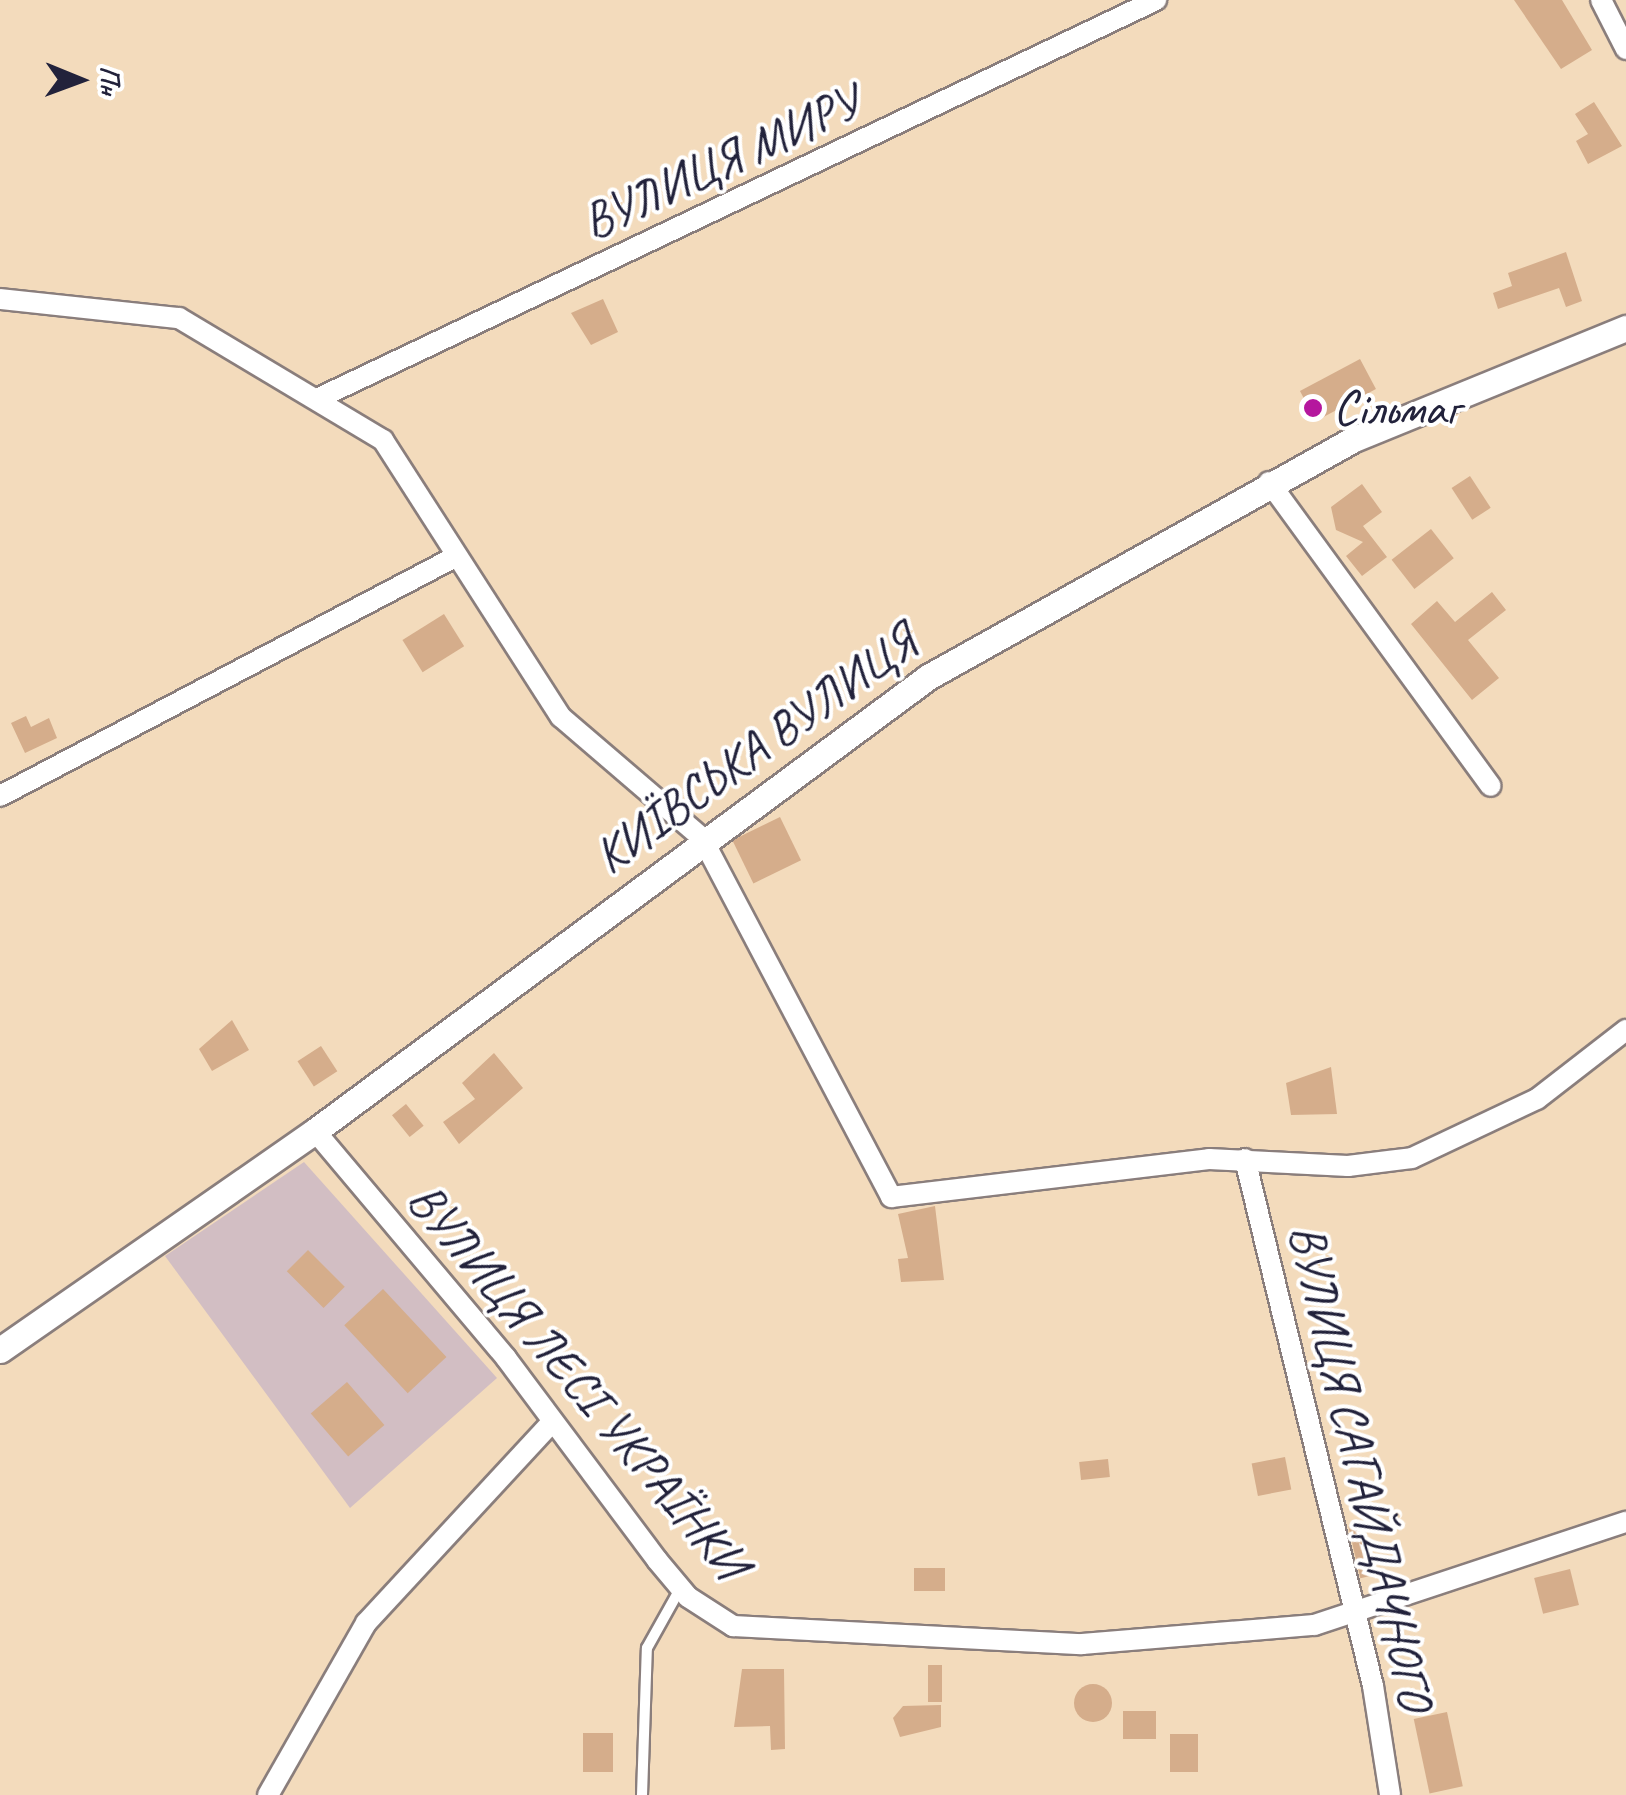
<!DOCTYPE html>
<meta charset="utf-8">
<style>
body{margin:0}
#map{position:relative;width:1626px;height:1795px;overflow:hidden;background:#f3dbbc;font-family:Caveat,sans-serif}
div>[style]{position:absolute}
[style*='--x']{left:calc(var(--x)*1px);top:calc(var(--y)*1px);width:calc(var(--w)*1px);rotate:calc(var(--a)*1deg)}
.industrial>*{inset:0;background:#d2bec3}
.building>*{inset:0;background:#d5ad8b;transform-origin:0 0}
.round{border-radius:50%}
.roads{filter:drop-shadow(2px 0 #8a7e7c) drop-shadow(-2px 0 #8a7e7c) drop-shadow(0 2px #8a7e7c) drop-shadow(0 -2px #8a7e7c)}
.service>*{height:10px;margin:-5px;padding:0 5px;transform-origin:5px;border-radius:5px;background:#fff}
.minor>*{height:20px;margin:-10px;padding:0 10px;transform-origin:10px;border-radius:10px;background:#fff}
.tertiary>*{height:25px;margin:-12.5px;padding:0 12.5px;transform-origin:12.5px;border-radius:12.5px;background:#fff}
.dots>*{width:28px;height:28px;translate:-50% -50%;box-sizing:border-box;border:5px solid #fff;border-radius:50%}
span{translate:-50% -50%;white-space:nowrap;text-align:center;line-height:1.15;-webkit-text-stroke:8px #fff;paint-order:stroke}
.street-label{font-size:50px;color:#22223b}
.poi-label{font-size:50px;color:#22223b}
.left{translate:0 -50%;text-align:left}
.north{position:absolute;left:30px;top:30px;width:100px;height:100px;-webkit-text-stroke:8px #fff;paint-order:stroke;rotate:91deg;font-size:28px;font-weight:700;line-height:40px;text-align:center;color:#22223b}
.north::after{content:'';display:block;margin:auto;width:35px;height:45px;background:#22223b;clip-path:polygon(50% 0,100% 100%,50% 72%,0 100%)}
</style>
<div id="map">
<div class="industrial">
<div style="clip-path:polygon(304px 1162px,497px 1378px,350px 1508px,165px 1256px)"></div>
</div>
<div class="building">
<div style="clip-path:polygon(1514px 0,1562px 0,1592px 50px,1561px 69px)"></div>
<div style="clip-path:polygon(1594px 102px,1622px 146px,1588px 164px,1576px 141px,1588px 134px,1575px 114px)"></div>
<div style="clip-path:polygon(1566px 252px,1582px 301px,1566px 307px,1559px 288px,1498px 309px,1493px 293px,1512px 286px,1508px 273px)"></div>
<div style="clip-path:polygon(603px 299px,618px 332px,591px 345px,571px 313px)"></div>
<div style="left:1360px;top:359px;width:34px;height:68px;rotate:62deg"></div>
<div style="left:1470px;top:476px;width:38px;height:22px;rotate:57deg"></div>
<div style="clip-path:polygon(1362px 484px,1382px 512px,1363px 526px,1387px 557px,1362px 576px,1346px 556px,1363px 542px,1336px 530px,1331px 507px)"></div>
<div style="left:1431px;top:529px;width:37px;height:50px;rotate:52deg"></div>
<div style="clip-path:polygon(1492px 592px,1506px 610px,1468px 640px,1499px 678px,1472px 700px,1411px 624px,1437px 601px,1455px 622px)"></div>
<div style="left:444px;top:614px;width:38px;height:49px;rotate:58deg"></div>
<div style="clip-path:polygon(26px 716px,31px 727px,49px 718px,57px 738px,25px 753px,11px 723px)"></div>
<div style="left:780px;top:817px;width:48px;height:53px;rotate:64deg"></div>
<div style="clip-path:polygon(232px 1020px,249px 1050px,212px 1071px,199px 1049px)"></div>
<div style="left:321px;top:1046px;width:30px;height:28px;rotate:57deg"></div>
<div style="clip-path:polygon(494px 1053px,523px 1088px,459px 1144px,443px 1122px,475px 1099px,462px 1083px)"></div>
<div style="clip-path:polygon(1331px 1067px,1337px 1114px,1291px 1115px,1286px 1083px)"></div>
<div style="left:406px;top:1104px;width:28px;height:18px;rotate:51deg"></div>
<div style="clip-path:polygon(935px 1206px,944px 1280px,901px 1282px,898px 1259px,908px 1258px,898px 1214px)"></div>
<div style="left:308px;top:1250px;width:52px;height:30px;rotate:45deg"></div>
<div style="left:383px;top:1289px;width:93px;height:53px;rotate:47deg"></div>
<div style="left:347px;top:1382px;width:57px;height:48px;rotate:49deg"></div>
<div style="left:1285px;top:1457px;width:33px;height:34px;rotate:79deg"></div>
<div style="left:1108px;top:1459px;width:18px;height:29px;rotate:84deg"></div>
<div style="left:1364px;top:1523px;width:53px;height:16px;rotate:77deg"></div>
<div style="left:914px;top:1568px;width:31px;height:23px"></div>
<div style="left:1570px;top:1569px;width:37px;height:37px;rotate:76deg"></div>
<div style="left:928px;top:1665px;width:14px;height:37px"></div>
<div style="clip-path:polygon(742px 1669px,784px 1669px,785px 1749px,771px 1750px,770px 1726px,734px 1727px)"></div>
<div class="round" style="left:1074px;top:1684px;width:38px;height:38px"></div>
<div style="clip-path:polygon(941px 1705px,941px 1727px,900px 1737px,893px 1718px,903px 1706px)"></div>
<div style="left:1123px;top:1711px;width:33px;height:28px"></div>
<div style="left:1447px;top:1712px;width:76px;height:34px;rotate:78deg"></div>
<div style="left:583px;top:1733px;width:30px;height:39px"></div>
<div style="left:1170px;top:1734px;width:28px;height:38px"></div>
</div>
<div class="roads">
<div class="service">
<div style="--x:642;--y:1795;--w:147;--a:-88.1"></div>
<div style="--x:647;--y:1648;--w:68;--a:-60.8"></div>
</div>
<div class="minor">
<div style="--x:1601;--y:0;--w:55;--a:63"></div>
<div style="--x:0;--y:299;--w:180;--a:6.1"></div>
<div style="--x:179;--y:318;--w:238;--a:30.9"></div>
<div style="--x:383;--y:440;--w:329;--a:57.3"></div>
<div style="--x:561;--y:717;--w:186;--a:40.6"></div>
<div style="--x:702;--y:838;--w:406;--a:62.2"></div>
<div style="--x:891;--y:1197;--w:320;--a:-6.8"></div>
<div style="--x:1209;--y:1159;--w:139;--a:2.9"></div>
<div style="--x:1348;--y:1166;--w:64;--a:-7.1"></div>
<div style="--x:1412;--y:1158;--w:138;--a:-25.3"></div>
<div style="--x:1537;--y:1099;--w:113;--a:-37.8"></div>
<div style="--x:319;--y:398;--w:927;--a:-25.43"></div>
<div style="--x:1269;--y:482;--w:376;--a:53.9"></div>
<div style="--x:0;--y:796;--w:516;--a:-27.71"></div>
<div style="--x:315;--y:1131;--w:297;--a:49.9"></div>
<div style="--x:506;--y:1358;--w:252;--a:53.2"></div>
<div style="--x:657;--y:1560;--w:48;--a:50"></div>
<div style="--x:688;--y:1597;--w:54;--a:32.8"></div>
<div style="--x:733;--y:1626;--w:349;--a:3"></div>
<div style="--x:1082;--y:1644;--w:233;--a:-4.7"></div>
<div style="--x:1314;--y:1625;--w:329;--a:-18.3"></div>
<div style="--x:1245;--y:1159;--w:542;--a:76.35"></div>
<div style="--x:1373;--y:1686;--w:110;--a:81.1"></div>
<div style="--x:268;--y:1795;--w:198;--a:-60.3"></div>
<div style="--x:366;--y:1623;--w:274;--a:-47.2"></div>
</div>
<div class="tertiary">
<div style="--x:0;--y:1350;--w:384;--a:-34.8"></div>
<div style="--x:315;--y:1131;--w:763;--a:-36.52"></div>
<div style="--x:928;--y:677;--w:488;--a:-29.2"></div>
<div style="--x:1354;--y:439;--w:294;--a:-22.2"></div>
</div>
</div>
<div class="dots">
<div style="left:1313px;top:408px;background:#b5179e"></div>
</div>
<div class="street-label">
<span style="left:721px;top:162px;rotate:-25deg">ВУЛИЦЯ МИРУ</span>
<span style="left:755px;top:749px;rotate:-36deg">КИЇВСЬКА ВУЛИЦЯ</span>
<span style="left:578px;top:1381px;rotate:50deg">ВУЛИЦЯ ЛЕСІ УКРАЇНКИ</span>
<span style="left:1361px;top:1467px;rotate:77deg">ВУЛИЦЯ САГАЙДАЧНОГО</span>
</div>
<div class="poi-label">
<span class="left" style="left:1333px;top:408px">Сільмаг</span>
</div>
<div class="north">Пн</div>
</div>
